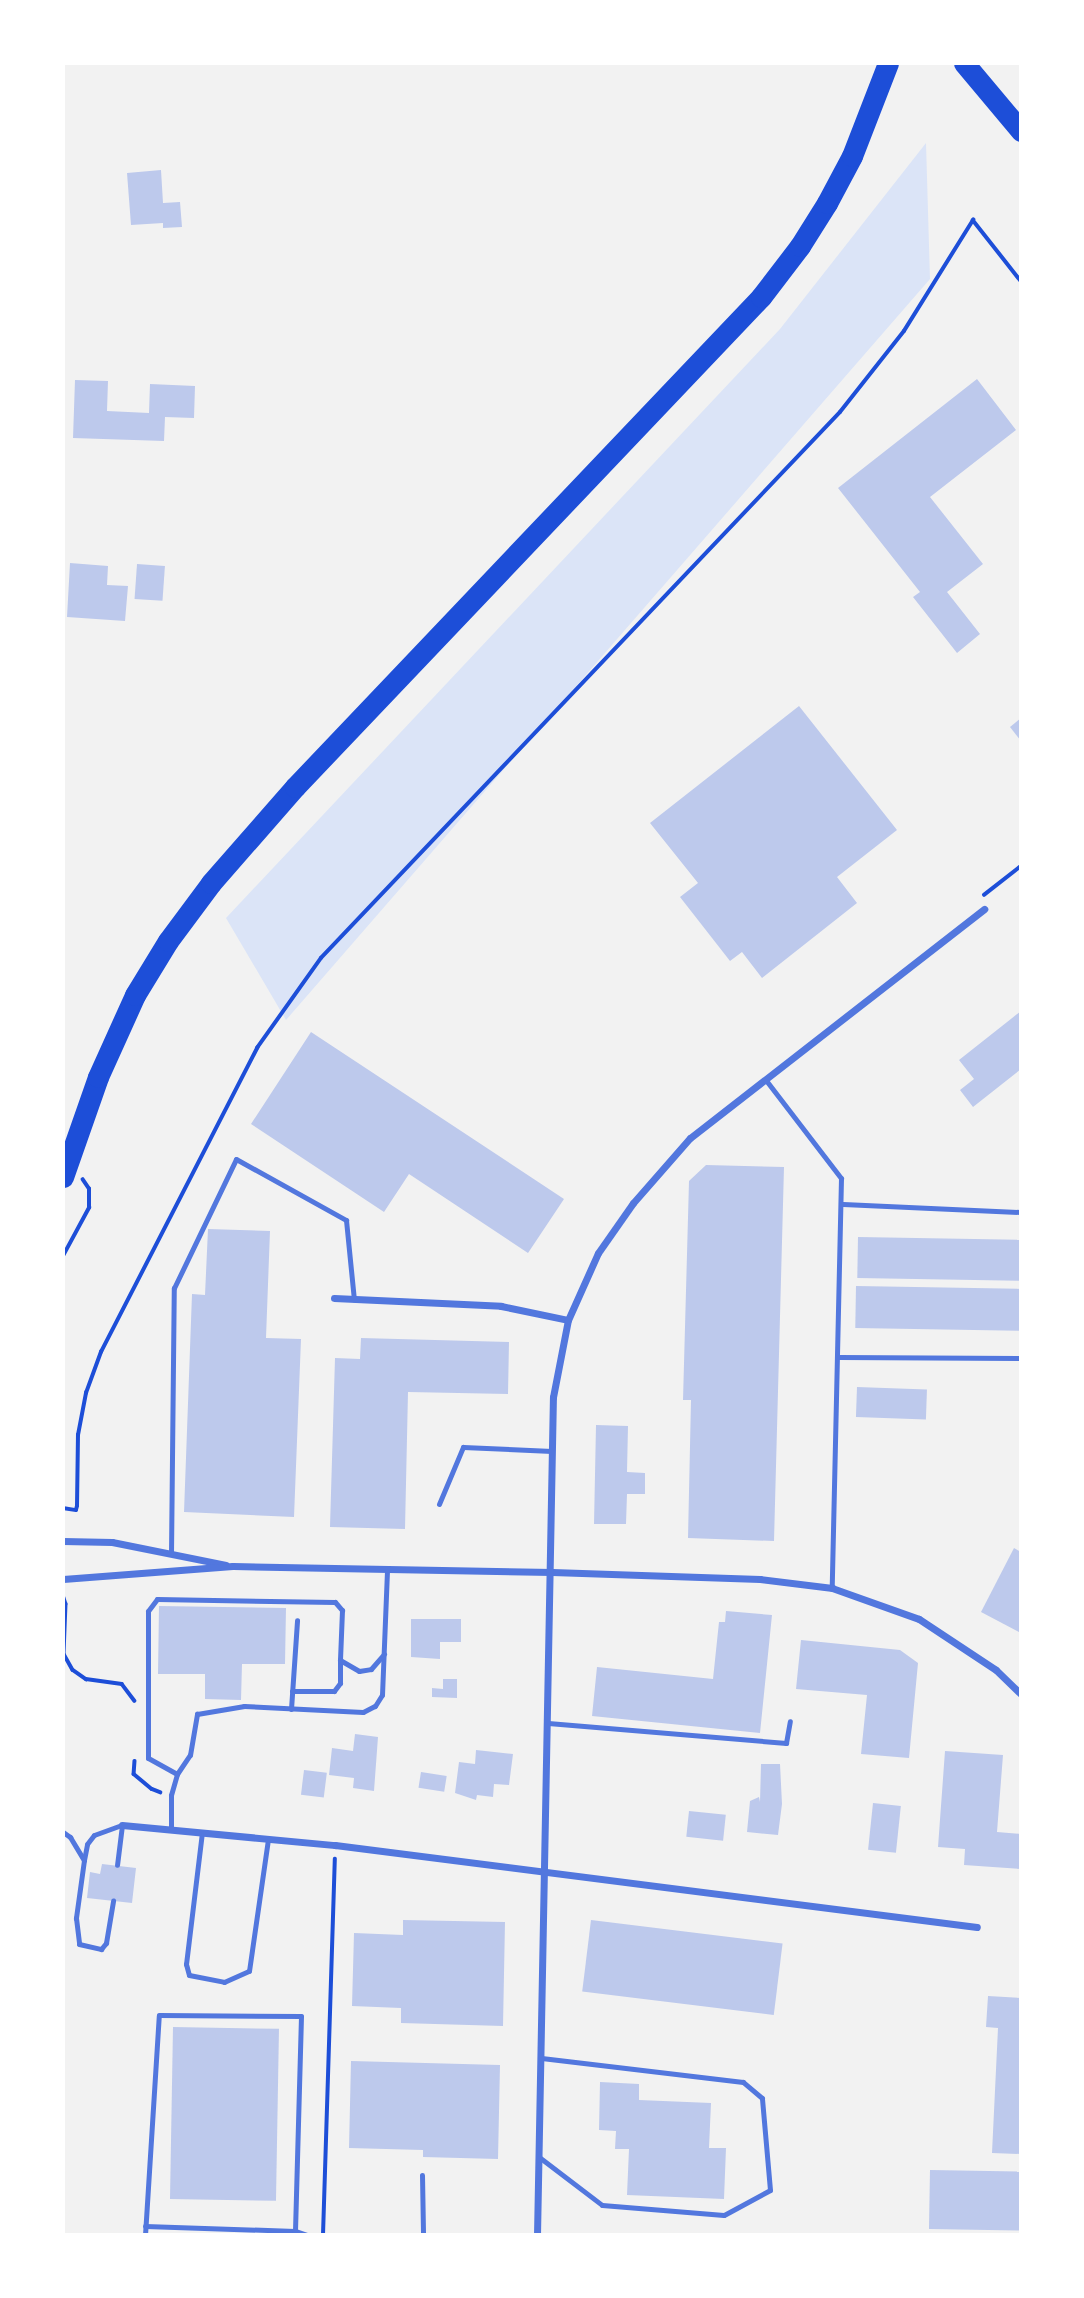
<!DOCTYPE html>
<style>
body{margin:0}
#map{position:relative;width:1084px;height:2298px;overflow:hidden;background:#f2f2f2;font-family:"Asap Condensed",sans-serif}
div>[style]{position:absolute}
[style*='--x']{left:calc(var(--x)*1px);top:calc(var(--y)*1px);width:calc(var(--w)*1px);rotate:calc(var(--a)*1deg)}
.green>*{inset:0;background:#dbe4f7}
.building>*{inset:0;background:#bdc9ec;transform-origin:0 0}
.path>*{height:3.5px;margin:-1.75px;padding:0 1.75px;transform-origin:1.75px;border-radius:1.75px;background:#1d4ed8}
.service>*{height:5px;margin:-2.5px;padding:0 2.5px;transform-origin:2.5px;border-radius:2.5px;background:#5277de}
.minor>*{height:7px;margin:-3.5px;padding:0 3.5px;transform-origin:3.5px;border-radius:3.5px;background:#5277de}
.motorway>*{height:21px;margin:-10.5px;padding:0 10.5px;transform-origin:10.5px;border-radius:10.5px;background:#1d4ed8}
span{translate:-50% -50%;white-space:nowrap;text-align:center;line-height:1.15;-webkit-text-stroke:5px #fff;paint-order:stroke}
.frame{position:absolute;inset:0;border:65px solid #fff;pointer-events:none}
</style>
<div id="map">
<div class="green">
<div style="clip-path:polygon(926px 143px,930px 279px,286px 1020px,226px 918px,780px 329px)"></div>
</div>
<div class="building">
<div style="clip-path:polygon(161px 170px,163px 203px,180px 202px,182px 227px,163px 228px,163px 223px,131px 225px,127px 173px)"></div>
<div style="clip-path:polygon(977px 379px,1016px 430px,930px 497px,983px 564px,947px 592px,980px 634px,957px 653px,913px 597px,920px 592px,838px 488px)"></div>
<div style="clip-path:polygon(75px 380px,108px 381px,107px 411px,149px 413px,150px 384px,195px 386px,194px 418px,165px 417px,164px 441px,73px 438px)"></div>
<div style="clip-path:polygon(70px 563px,108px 566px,107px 585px,128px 586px,125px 621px,67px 617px)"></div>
<div style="left:137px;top:564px;width:28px;height:35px;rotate:4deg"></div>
<div style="clip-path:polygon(799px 706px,897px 830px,837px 877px,857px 903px,762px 978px,742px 952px,730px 961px,680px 897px,698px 883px,650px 823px)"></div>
<div style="clip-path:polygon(1021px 718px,1021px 741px,1010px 727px)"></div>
<div style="clip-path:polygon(1021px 1011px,1021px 1069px,973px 1107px,960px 1090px,974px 1079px,959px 1060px)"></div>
<div style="clip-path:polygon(311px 1032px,564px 1199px,528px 1253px,409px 1174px,384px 1212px,251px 1124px)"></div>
<div style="clip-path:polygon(706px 1165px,784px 1167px,774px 1541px,688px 1538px,691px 1400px,683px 1400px,689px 1181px)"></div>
<div style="clip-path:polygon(208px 1229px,270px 1231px,266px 1338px,301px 1339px,294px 1517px,184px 1512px,192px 1294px,205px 1295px)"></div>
<div style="left:858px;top:1237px;width:163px;height:41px;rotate:1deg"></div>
<div style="left:856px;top:1286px;width:165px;height:42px;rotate:1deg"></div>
<div style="clip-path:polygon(361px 1338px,509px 1342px,508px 1394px,408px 1392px,405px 1529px,330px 1527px,335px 1358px,360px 1359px)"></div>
<div style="left:857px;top:1387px;width:70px;height:30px;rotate:2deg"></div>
<div style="clip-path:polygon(596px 1425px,628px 1426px,627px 1472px,645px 1473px,645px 1494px,627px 1494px,626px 1524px,594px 1524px)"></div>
<div style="clip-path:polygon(1014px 1548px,1021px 1552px,1021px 1633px,981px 1612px)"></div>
<div style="clip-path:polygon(159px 1606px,286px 1608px,285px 1664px,242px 1664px,241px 1700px,205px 1699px,205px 1674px,158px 1674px)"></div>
<div style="clip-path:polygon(726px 1611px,772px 1615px,760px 1733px,592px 1716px,597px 1667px,713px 1679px,719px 1622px,725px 1622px)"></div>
<div style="clip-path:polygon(411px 1619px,461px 1619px,461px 1642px,440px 1642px,440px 1659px,411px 1657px)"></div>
<div style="clip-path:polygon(801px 1640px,900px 1650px,918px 1663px,909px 1758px,861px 1754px,867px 1695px,796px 1689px)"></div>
<div style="clip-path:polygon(443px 1679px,457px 1679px,457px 1698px,432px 1697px,432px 1688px,443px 1689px)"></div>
<div style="clip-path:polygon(355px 1734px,378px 1737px,374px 1791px,353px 1788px,354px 1778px,329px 1775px,332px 1748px,353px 1751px)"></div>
<div style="clip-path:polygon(476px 1750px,513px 1754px,509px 1785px,494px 1784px,493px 1797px,477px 1795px,476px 1800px,455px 1793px,459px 1762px,475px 1764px)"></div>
<div style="clip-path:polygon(945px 1751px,1003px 1755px,997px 1832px,1021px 1834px,1021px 1869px,964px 1865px,965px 1849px,938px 1847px)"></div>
<div style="clip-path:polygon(761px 1764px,780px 1764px,782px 1804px,778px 1835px,747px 1832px,750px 1801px,759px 1797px,760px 1802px)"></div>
<div style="left:304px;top:1770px;width:23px;height:25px;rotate:7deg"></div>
<div style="left:421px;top:1772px;width:26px;height:16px;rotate:9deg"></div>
<div style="left:873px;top:1803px;width:28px;height:47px;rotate:6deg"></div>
<div style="left:689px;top:1811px;width:37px;height:26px;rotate:6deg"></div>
<div style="clip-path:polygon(102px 1864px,136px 1868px,132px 1903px,87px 1898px,90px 1872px,100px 1874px)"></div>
<div style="clip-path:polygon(403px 1920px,505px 1922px,503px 2026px,401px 2023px,401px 2008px,352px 2006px,354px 1933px,403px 1935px)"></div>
<div style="left:591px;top:1920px;width:193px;height:72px;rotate:7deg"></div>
<div style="clip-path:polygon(988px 1996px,1021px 1998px,1021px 2154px,992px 2153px,998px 2028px,986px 2027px)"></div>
<div style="left:173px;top:2027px;width:106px;height:172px;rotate:1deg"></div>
<div style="clip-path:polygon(351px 2061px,500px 2065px,498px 2159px,423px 2157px,423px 2150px,349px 2148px)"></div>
<div style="clip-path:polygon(600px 2082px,639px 2084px,639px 2100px,711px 2103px,709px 2148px,726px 2148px,724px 2199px,627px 2195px,629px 2149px,615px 2149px,616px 2131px,599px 2130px)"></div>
<div style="left:930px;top:2170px;width:91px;height:59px;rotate:1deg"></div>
</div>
<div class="path">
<div style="--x:984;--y:895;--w:47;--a:-38.1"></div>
<div style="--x:63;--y:1256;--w:55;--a:-61.6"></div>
<div style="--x:89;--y:1208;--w:19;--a:-90"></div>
<div style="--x:89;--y:1189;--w:11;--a:-124"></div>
<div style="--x:63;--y:1508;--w:13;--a:9"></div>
<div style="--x:76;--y:1510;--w:4;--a:-76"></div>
<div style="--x:77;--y:1506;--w:71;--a:-89.2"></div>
<div style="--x:78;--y:1435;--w:43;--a:-79.2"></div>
<div style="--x:86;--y:1393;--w:44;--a:-69.9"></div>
<div style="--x:101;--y:1352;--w:342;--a:-62.8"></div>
<div style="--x:257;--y:1048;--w:110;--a:-54.6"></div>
<div style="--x:321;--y:958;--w:753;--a:-46.45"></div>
<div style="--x:840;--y:412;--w:103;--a:-51.7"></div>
<div style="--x:904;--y:331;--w:131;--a:-58.1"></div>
<div style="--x:973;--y:220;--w:78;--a:51.8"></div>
<div style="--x:63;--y:1595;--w:9;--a:72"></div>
<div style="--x:66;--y:1604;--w:50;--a:92.3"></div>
<div style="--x:64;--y:1654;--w:18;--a:61"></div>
<div style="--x:73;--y:1670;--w:16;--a:35"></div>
<div style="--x:86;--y:1679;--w:36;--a:8"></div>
<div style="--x:122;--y:1684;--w:21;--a:53"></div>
<div style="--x:135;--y:1761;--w:13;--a:94"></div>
<div style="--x:134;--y:1774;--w:23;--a:40"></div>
<div style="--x:152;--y:1789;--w:9;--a:21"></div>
<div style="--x:323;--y:2235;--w:376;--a:-88.2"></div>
</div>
<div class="service">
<div style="--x:765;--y:1079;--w:125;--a:52.5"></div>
<div style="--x:841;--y:1178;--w:410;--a:91.3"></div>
<div style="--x:843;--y:1204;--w:178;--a:2.6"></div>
<div style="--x:839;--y:1357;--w:182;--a:0.3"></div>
<div style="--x:439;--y:1504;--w:62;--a:-67.2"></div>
<div style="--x:463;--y:1447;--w:89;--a:2.6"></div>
<div style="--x:171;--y:1554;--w:266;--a:-89.4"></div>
<div style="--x:174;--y:1288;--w:143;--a:-64.3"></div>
<div style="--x:236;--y:1159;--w:126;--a:29"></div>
<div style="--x:346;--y:1220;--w:80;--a:84.3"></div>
<div style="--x:292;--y:1691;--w:42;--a:0"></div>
<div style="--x:334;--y:1691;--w:10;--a:-53"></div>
<div style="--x:340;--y:1683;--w:23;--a:-90"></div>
<div style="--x:291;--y:1709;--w:89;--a:-86.1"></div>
<div style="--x:548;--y:1723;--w:239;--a:4.8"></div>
<div style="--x:786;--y:1743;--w:22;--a:-80"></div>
<div style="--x:177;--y:1774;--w:33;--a:-151"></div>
<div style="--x:148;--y:1758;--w:147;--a:-90"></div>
<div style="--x:148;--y:1611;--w:15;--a:-53"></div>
<div style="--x:157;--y:1599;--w:178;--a:1"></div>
<div style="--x:335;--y:1602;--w:11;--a:49"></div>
<div style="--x:342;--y:1610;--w:50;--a:92.3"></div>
<div style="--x:340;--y:1660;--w:22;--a:30"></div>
<div style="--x:359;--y:1671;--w:12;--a:-9"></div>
<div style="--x:371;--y:1669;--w:20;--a:-49"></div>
<div style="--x:171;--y:1828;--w:33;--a:-90"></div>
<div style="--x:171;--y:1795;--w:22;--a:-74"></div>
<div style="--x:177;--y:1774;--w:23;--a:-56"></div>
<div style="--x:190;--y:1755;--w:42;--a:-80.3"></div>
<div style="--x:197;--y:1714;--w:48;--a:-9.7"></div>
<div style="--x:244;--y:1706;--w:119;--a:2.9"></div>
<div style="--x:363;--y:1712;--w:13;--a:-27"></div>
<div style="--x:375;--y:1706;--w:13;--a:-58"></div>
<div style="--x:382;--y:1695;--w:126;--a:-87.7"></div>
<div style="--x:63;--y:1832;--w:9;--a:36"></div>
<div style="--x:70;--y:1837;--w:27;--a:59"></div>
<div style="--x:84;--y:1860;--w:59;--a:97.9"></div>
<div style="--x:76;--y:1918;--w:26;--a:83"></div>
<div style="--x:79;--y:1944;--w:23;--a:13"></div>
<div style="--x:101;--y:1949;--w:8;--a:-50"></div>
<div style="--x:106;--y:1943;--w:43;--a:-80.5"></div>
<div style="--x:202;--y:1832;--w:133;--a:96.9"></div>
<div style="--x:186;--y:1964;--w:11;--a:75"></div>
<div style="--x:189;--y:1975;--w:36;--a:11"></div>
<div style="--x:224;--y:1982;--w:27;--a:-24"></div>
<div style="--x:249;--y:1971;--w:133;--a:-81.8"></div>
<div style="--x:84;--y:1860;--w:16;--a:-79"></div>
<div style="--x:87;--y:1844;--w:11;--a:-52"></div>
<div style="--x:94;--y:1835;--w:30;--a:-20"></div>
<div style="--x:122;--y:1825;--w:40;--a:97.1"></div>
<div style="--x:539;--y:2157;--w:79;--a:37.3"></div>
<div style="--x:602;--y:2205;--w:122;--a:4.7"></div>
<div style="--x:724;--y:2215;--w:52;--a:-28.5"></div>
<div style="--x:770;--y:2190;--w:92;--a:-95"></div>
<div style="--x:762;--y:2098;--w:25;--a:-140"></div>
<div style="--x:743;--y:2082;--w:203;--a:-173.2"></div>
<div style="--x:422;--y:2175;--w:60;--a:89"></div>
<div style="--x:145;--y:2226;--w:150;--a:1.9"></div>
<div style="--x:295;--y:2231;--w:13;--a:18"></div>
<div style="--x:145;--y:2235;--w:220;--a:-86.4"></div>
<div style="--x:159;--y:2015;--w:142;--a:0.4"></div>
<div style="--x:301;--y:2016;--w:219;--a:91.6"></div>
</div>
<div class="minor">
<div style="--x:334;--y:1298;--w:167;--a:2.7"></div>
<div style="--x:501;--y:1306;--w:68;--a:11.8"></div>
<div style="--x:63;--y:1541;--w:49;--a:1.2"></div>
<div style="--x:112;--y:1542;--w:116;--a:11.4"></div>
<div style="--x:63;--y:1579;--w:170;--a:-4.4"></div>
<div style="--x:233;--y:1566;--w:319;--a:1.1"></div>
<div style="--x:552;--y:1572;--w:208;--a:1.9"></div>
<div style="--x:760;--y:1579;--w:73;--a:7.1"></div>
<div style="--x:832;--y:1588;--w:92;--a:19.6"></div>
<div style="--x:919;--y:1619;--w:92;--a:33.5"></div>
<div style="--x:996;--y:1670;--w:35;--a:44"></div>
<div style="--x:122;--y:1825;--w:214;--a:5.4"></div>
<div style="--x:335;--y:1845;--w:647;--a:7.28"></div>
<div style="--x:537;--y:2235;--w:838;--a:-88.91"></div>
<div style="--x:553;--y:1397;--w:78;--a:-79"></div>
<div style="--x:568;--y:1320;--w:73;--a:-65.9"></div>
<div style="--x:598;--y:1253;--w:61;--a:-55"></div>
<div style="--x:633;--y:1203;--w:86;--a:-48.8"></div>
<div style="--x:690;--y:1138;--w:373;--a:-37.9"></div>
</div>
<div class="motorway">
<div style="--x:964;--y:63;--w:89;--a:50"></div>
<div style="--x:63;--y:1177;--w:106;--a:-70.7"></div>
<div style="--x:98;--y:1077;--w:90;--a:-65.7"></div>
<div style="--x:135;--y:995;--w:63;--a:-58.6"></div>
<div style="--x:168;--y:941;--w:72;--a:-53.4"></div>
<div style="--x:211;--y:883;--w:128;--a:-48.8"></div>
<div style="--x:295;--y:787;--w:676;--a:-46.44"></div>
<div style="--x:761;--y:297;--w:64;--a:-52.6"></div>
<div style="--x:800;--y:246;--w:51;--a:-57.9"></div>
<div style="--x:827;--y:203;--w:53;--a:-62"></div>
<div style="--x:852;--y:156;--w:100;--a:-68.8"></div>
</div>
<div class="frame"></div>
</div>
